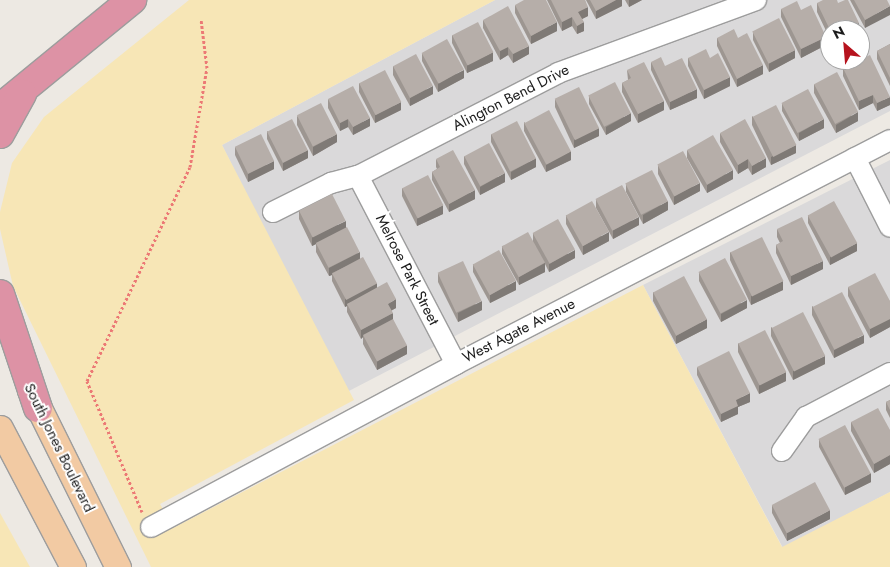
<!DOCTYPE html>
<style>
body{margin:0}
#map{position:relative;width:890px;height:567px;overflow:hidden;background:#ede9e3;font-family:Jost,sans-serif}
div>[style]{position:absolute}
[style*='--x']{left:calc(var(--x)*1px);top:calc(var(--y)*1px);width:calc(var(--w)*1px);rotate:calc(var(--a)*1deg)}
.residential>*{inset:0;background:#dad9da}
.sand>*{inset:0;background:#f7e6b6}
.path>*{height:3px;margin-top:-1.5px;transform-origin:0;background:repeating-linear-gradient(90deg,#ec7975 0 2.5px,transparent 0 5px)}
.roads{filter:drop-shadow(1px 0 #9d9d9d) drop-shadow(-1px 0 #9d9d9d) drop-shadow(0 1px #9d9d9d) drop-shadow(0 -1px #9d9d9d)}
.minor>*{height:20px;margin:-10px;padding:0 10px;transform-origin:10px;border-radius:10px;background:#fff}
.major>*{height:25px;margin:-12.5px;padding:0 12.5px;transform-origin:12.5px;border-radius:12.5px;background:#f2caa3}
.highway>*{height:28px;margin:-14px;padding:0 14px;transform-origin:14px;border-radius:14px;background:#dd92a5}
.wall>*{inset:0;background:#9d9691}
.shaded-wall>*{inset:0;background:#7f7a76}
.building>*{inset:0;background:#b6aea9;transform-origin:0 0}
span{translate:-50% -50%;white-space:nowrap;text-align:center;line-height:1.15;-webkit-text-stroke:4px #fff;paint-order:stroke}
.street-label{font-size:15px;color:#1c1c1c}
.north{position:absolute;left:820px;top:20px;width:50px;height:50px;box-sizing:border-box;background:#fff;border:1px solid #a4a4a4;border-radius:50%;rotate:333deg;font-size:14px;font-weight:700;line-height:20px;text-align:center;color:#1c1c1c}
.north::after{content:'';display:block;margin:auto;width:18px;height:22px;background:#b6131e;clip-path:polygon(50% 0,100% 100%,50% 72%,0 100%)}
</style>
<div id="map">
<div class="residential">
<div style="clip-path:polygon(evenodd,495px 0,890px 0,890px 111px,345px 393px,222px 145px,495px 0,830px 30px,860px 30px,860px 60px,830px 60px,830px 30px)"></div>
<div style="clip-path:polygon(890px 160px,890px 492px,783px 548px,643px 285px)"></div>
</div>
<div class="sand">
<div style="clip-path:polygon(189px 0,495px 0,222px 145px,354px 400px,160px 504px,173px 528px,643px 285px,782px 547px,890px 492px,890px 567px,151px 567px,13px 286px,0 229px,0 212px,12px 163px,44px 117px)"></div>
<div style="clip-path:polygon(0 513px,30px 567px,0 567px)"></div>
</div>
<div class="path">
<div style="--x:142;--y:512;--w:142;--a:-112.8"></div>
<div style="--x:87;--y:381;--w:237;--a:-64.3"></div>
<div style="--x:190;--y:167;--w:100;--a:-80.3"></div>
<div style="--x:207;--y:68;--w:49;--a:-97"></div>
</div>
<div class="roads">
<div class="minor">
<div style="--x:855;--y:158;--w:77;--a:63.1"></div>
<div style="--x:358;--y:176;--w:212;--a:62.5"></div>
<div style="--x:273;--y:212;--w:65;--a:-26.6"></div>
<div style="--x:331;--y:183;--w:28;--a:-15"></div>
<div style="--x:358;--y:176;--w:225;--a:-27.2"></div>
<div style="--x:558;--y:73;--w:211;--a:-20.2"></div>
<div style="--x:782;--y:451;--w:42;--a:-54.8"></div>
<div style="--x:806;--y:417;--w:95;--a:-27.6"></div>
<div style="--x:151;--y:527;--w:346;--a:-28.1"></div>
<div style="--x:456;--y:364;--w:488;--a:-27.3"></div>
</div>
<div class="major">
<div style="--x:30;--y:390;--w:198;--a:63.6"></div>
<div style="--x:0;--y:428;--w:157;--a:62.3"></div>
</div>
<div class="highway">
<div style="--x:0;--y:108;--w:171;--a:-39.3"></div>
<div style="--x:0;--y:134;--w:46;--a:-61.2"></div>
<div style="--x:0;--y:294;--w:120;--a:71.6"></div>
</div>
</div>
<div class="wall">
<div style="clip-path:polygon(547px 0,585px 0,588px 16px,582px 19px,584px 31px,577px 34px,572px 26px,562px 31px)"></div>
<div style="clip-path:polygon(586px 0,622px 0,622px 6px,596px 19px)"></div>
<div style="clip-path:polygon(625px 0,642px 0,629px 7px)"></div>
<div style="clip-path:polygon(850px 0,887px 0,865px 28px)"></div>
<div style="clip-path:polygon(817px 3px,838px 3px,859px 30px,830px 30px,830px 39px,817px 12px)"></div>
<div style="clip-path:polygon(515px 5px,557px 31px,531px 44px,515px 13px)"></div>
<div style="clip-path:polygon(781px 9px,801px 10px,826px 45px,801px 58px,781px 17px)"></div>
<div style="clip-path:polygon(483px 20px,529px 54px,513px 63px,508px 55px,500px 60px,483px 28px)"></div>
<div style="clip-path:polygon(753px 32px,795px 58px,769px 72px,753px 40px)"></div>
<div style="clip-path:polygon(452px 35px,493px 61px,467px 73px,452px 43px)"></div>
<div style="clip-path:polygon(717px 38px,738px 38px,763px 74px,737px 87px,717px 46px)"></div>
<div style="clip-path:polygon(890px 44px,890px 86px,877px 59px,877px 51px)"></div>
<div style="clip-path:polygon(422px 53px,464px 78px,438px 92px,422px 61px)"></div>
<div style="clip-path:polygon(688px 58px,710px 58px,730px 86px,704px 99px,688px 66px)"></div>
<div style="clip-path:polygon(651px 62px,697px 98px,670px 110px,651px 70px)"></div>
<div style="clip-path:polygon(393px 66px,433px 94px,410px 106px,393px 75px)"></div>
<div style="clip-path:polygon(843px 68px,890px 105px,877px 111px,873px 103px,859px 110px,843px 76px)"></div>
<div style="clip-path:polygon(627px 70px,664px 110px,638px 123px,622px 92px,622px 83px,628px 80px)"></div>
<div style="clip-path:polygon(359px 83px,401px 110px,375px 123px,359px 92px)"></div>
<div style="clip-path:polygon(814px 84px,858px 121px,836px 133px,814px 93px)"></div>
<div style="clip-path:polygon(589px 96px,631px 121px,606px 135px,589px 104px)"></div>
<div style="clip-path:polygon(328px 99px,370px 126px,353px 135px,348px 127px,340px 131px,328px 108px)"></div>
<div style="clip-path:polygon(555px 99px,599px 136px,574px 148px,555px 107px)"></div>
<div style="clip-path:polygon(782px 103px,824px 128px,799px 141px,782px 111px)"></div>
<div style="clip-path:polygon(297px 116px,337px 142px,313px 156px,297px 125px)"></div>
<div style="clip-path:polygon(752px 116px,796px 153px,771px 165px,752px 125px)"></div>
<div style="clip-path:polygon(524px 122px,571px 160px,546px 172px,524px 131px)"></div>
<div style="clip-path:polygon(267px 131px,308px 158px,283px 171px,267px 139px)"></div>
<div style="clip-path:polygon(720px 133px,766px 167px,752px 175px,748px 168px,738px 174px,720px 142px)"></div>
<div style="clip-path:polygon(491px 134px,536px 167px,511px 180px,491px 142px)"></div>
<div style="clip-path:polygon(235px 147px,274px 169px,248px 182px,235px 155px)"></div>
<div style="clip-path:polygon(687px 150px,733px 179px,707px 193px,687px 158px)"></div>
<div style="clip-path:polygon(464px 156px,505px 182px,480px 195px,464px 164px)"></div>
<div style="clip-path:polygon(436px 159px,475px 199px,449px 212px,432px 180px,432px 172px,437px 169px,436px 167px)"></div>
<div style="clip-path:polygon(658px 165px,700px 191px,674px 205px,658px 174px)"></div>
<div style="clip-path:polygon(626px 184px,668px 210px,643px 224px,626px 192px)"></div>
<div style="clip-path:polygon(402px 188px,443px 214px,417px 226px,402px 196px)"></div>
<div style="clip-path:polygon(596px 199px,639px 225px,613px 239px,596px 208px)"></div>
<div style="clip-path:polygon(299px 210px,346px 228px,360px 259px,377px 288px,396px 308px,391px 311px,393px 320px,407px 354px,377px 370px,363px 344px,363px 337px,361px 339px,347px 312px,347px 306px,345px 307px,332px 281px,332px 275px,329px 276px,316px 252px,316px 244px,312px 246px,299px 219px)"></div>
<div style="clip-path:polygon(566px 215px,609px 241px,583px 255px,566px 224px)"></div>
<div style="clip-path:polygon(808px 215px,857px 251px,830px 265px,808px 223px)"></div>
<div style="clip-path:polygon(777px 229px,823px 269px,791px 285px,776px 253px,776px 245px,780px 243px,777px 237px)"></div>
<div style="clip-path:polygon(533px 233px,575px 258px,549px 272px,545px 264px,545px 272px,519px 285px,502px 254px,502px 246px,533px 241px)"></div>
<div style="clip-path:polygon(730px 252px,783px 290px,751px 305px,730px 260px)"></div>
<div style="clip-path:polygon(473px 264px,516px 290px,490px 303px,473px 272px)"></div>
<div style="clip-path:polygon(699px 272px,747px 308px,721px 322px,699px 281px)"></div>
<div style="clip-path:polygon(438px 273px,482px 310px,458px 322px,438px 282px)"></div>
<div style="clip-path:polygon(848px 287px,890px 301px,890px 327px,870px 338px,848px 296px)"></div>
<div style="clip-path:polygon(653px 292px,707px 328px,676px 344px,653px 301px)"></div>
<div style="clip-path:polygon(812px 306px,864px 343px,834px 358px,812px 315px)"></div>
<div style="clip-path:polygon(771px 327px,825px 364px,793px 380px,771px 336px)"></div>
<div style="clip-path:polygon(738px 343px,786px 381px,759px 394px,738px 352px)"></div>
<div style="clip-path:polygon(697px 367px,750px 402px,738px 407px,738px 414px,721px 422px,697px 375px)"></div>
<div style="clip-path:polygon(890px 400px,890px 418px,886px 410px,886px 402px)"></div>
<div style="clip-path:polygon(851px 422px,890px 430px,890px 464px,874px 473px,851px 431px)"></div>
<div style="clip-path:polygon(819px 439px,871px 482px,845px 495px,819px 447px)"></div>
<div style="clip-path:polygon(772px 505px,830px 519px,787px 541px,772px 513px)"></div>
</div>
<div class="shaded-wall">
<div style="clip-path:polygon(616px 0,622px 0,622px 6px,596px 19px,596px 11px)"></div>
<div style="clip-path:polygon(629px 0,642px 0,629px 7px)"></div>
<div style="clip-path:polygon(890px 6px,890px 15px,865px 28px,865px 20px)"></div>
<div style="clip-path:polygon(588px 7px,588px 16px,578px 21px,578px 12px)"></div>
<div style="clip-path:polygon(572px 17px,572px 26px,562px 31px,562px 22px)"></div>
<div style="clip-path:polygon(557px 22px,557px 31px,531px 44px,531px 36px)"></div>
<div style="clip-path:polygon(584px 22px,584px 31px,577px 34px,577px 26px)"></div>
<div style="clip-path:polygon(859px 23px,859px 30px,845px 30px)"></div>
<div style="clip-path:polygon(826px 37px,826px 45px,801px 58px,801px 49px)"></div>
<div style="clip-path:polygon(529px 46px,529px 54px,513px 63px,513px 54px)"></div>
<div style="clip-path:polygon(508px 47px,508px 55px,500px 60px,500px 51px)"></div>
<div style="clip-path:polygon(795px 50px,795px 58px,769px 72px,769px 63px)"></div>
<div style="clip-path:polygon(493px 52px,493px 61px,467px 73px,467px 65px)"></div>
<div style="clip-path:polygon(763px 65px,763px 74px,737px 87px,737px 79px)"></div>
<div style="clip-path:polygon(464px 70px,464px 78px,438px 92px,438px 83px)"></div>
<div style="clip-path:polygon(730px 77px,730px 86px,704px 99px,704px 90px)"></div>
<div style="clip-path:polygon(433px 86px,433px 94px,410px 106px,410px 98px)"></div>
<div style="clip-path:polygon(697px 89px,697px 98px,670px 110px,670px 102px)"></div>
<div style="clip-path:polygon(873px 95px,873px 103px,859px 110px,859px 101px)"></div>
<div style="clip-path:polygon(890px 97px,890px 105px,877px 111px,877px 103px)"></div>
<div style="clip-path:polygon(664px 101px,664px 110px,638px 123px,638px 114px)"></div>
<div style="clip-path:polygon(401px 102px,401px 110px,375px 123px,375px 115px)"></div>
<div style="clip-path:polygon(858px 112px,858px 121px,836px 133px,836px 125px)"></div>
<div style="clip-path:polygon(631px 113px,631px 121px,606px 135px,606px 127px)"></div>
<div style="clip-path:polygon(370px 118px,370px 126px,353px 135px,353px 127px)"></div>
<div style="clip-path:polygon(348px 119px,348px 127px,340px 131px,340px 123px)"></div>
<div style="clip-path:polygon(824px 119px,824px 128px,799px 141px,799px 133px)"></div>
<div style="clip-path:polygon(599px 128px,599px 136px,574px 148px,574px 139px)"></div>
<div style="clip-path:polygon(337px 134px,337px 142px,313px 156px,313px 147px)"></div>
<div style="clip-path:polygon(796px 145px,796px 153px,771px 165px,771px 157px)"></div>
<div style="clip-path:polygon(308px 150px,308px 158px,283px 171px,283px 162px)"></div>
<div style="clip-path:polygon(571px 151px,571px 160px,546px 172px,546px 164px)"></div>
<div style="clip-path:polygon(536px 158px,536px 167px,511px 180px,511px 172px)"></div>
<div style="clip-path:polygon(766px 158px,766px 167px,752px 175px,752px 166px)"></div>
<div style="clip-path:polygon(748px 159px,748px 168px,738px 174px,738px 165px)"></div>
<div style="clip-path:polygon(274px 161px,274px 169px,248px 182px,248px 174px)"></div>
<div style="clip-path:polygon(733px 170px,733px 179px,707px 193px,707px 185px)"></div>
<div style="clip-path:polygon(505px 173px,505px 182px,480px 195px,480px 187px)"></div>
<div style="clip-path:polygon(700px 183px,700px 191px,674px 205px,674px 196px)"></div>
<div style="clip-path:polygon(475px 190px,475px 199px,449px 212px,449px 204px)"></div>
<div style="clip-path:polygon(668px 201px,668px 210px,643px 224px,643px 215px)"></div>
<div style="clip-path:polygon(443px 205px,443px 214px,417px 226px,417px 218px)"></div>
<div style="clip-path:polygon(639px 217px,639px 225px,613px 239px,613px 230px)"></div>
<div style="clip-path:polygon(346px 221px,346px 229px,312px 246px,312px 237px)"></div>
<div style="clip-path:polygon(609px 232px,609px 241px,583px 255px,583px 246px)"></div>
<div style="clip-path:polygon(857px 243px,857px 251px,830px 265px,830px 257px)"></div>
<div style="clip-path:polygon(575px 250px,575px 258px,549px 272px,549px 264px)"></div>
<div style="clip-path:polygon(360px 252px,360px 260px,332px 273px,332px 275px,329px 276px,329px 268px)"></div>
<div style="clip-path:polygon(823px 261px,823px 269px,791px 285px,791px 276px)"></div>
<div style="clip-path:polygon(545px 263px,545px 272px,519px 285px,519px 277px)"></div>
<div style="clip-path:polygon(516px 281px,516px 290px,490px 303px,490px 295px)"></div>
<div style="clip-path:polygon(783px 281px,783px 290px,751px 305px,751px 296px)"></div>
<div style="clip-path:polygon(377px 283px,377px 291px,347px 304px,347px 306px,345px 307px,345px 299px)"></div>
<div style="clip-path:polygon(396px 299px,396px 308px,388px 312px,388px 304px)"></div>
<div style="clip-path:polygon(747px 300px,747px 308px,721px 322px,721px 314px)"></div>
<div style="clip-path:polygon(482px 301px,482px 310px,458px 322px,458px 313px)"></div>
<div style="clip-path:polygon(393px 313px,393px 322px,363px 336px,363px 337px,361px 339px,361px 330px)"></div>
<div style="clip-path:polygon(707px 319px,707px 328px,676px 344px,676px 336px)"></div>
<div style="clip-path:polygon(890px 319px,890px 327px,870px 338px,870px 329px)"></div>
<div style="clip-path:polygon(864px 335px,864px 343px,834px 358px,834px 350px)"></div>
<div style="clip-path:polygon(407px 345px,407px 354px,377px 370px,377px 361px)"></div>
<div style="clip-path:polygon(825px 356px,825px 364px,793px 380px,793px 371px)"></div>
<div style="clip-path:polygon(786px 372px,786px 381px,759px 394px,759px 385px)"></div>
<div style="clip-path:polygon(750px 393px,750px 402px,738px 407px,738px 414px,721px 422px,721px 414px,736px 400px)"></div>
<div style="clip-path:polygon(890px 455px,890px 464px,874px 473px,874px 464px)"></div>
<div style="clip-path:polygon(871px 473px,871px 482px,845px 495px,845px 487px)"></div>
<div style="clip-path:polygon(830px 510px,830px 519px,787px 541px,787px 533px)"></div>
</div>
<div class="building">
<div style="clip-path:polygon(524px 0,546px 0,557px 22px,531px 36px,515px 5px)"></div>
<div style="clip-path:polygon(551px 0,585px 0,588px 7px,578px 12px,584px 22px,577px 26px,572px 17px,562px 22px)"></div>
<div style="clip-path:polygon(590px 0,616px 0,596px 11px)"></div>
<div style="clip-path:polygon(823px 0,837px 0,838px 3px,845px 0,848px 0,859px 23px,845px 30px,830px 30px,817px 3px)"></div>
<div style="clip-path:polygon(854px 0,887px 0,890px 6px,865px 20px)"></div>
<div style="clip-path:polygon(797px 1px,801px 10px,811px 5px,826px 37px,801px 49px,781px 9px)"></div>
<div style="clip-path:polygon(508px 6px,529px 46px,513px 54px,508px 47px,500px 51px,483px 20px)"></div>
<div style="left:779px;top:18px;width:36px;height:30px;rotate:63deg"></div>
<div style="left:478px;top:22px;width:34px;height:29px;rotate:63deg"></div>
<div style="clip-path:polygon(734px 29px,738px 38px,747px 33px,763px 65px,737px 79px,717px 38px)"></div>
<div style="left:447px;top:39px;width:35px;height:29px;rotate:61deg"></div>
<div style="clip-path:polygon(890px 44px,890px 78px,877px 51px)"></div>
<div style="clip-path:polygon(706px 49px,710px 58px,718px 53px,730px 77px,704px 90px,688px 58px)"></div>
<div style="left:416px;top:54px;width:36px;height:26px;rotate:62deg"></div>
<div style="clip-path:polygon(870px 55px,890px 97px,877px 103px,873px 95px,859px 101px,843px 68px)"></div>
<div style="clip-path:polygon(661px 57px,665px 66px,682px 58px,697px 89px,670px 102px,651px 62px)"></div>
<div style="clip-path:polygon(644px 62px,664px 101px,638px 114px,622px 83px,631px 78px,627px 70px)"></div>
<div style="left:385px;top:70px;width:36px;height:29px;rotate:63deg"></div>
<div style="left:837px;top:72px;width:45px;height:26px;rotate:62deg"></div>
<div style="left:615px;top:82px;width:35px;height:30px;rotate:63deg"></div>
<div style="clip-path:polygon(353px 86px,370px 118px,353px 127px,348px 119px,340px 123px,328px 99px)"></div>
<div style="left:579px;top:87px;width:46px;height:27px;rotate:64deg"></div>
<div style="left:808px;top:89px;width:34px;height:30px;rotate:62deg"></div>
<div style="left:321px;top:103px;width:35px;height:27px;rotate:63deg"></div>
<div style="left:776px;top:105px;width:45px;height:26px;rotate:63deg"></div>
<div style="left:549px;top:110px;width:47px;height:28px;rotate:62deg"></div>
<div style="left:292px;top:119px;width:35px;height:28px;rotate:63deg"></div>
<div style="clip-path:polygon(745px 119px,766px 158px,752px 166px,748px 159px,738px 165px,720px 133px)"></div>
<div style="left:517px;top:121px;width:42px;height:29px;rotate:63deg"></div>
<div style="left:261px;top:134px;width:30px;height:29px;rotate:64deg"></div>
<div style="left:713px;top:135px;width:40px;height:30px;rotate:60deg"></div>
<div style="left:489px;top:143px;width:34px;height:28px;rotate:62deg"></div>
<div style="clip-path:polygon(453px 150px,475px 190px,449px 204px,432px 172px,440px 167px,436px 159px)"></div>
<div style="left:683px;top:151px;width:36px;height:29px;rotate:62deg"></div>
<div style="left:652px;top:170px;width:35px;height:30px;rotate:63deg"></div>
<div style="left:428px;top:175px;width:34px;height:29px;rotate:63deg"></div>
<div style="left:622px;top:185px;width:36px;height:30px;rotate:62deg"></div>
<div style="left:332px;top:194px;width:30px;height:37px;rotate:63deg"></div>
<div style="left:592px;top:201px;width:35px;height:30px;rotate:61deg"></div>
<div style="left:834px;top:201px;width:48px;height:30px;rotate:61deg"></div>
<div style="clip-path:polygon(802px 217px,823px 261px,791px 276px,776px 245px,783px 241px,777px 229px)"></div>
<div style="left:558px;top:219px;width:35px;height:29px;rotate:61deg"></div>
<div style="left:347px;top:227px;width:28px;height:35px;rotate:63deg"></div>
<div style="left:528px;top:232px;width:35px;height:30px;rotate:61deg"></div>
<div style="left:762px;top:237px;width:49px;height:35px;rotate:64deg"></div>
<div style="left:499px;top:250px;width:35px;height:30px;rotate:61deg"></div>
<div style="left:363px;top:257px;width:30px;height:35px;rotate:62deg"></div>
<div style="left:725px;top:258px;width:47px;height:30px;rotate:62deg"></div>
<div style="left:463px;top:261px;width:44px;height:28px;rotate:65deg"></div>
<div style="clip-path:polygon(875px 273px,890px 301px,890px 319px,870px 329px,848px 287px)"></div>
<div style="left:684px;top:276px;width:49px;height:35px;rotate:62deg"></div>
<div style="clip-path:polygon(387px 282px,396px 299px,388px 304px,393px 313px,361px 330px,347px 304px)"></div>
<div style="left:842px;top:292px;width:48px;height:33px;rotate:63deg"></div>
<div style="left:803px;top:312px;width:49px;height:35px;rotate:63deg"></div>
<div style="left:393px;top:319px;width:30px;height:34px;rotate:62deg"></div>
<div style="left:765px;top:330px;width:47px;height:30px;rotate:63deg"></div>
<div style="clip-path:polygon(729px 351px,750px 393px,736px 400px,738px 406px,721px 414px,697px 367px)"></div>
<div style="clip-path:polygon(890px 400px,890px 410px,886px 402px)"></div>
<div style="clip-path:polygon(878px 408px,890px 430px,890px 455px,874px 464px,851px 422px)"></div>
<div style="left:845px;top:425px;width:55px;height:30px;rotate:62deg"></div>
<div style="left:815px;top:482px;width:32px;height:49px;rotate:62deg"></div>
</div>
<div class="street-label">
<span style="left:511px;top:98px;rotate:-27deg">Alington Bend Drive</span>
<span style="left:407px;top:270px;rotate:63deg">Melrose Park Street</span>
<span style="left:519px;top:331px;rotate:-27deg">West Agate Avenue</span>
<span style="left:59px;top:448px;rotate:64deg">South Jones Boulevard</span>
</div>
<div class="north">N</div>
</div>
